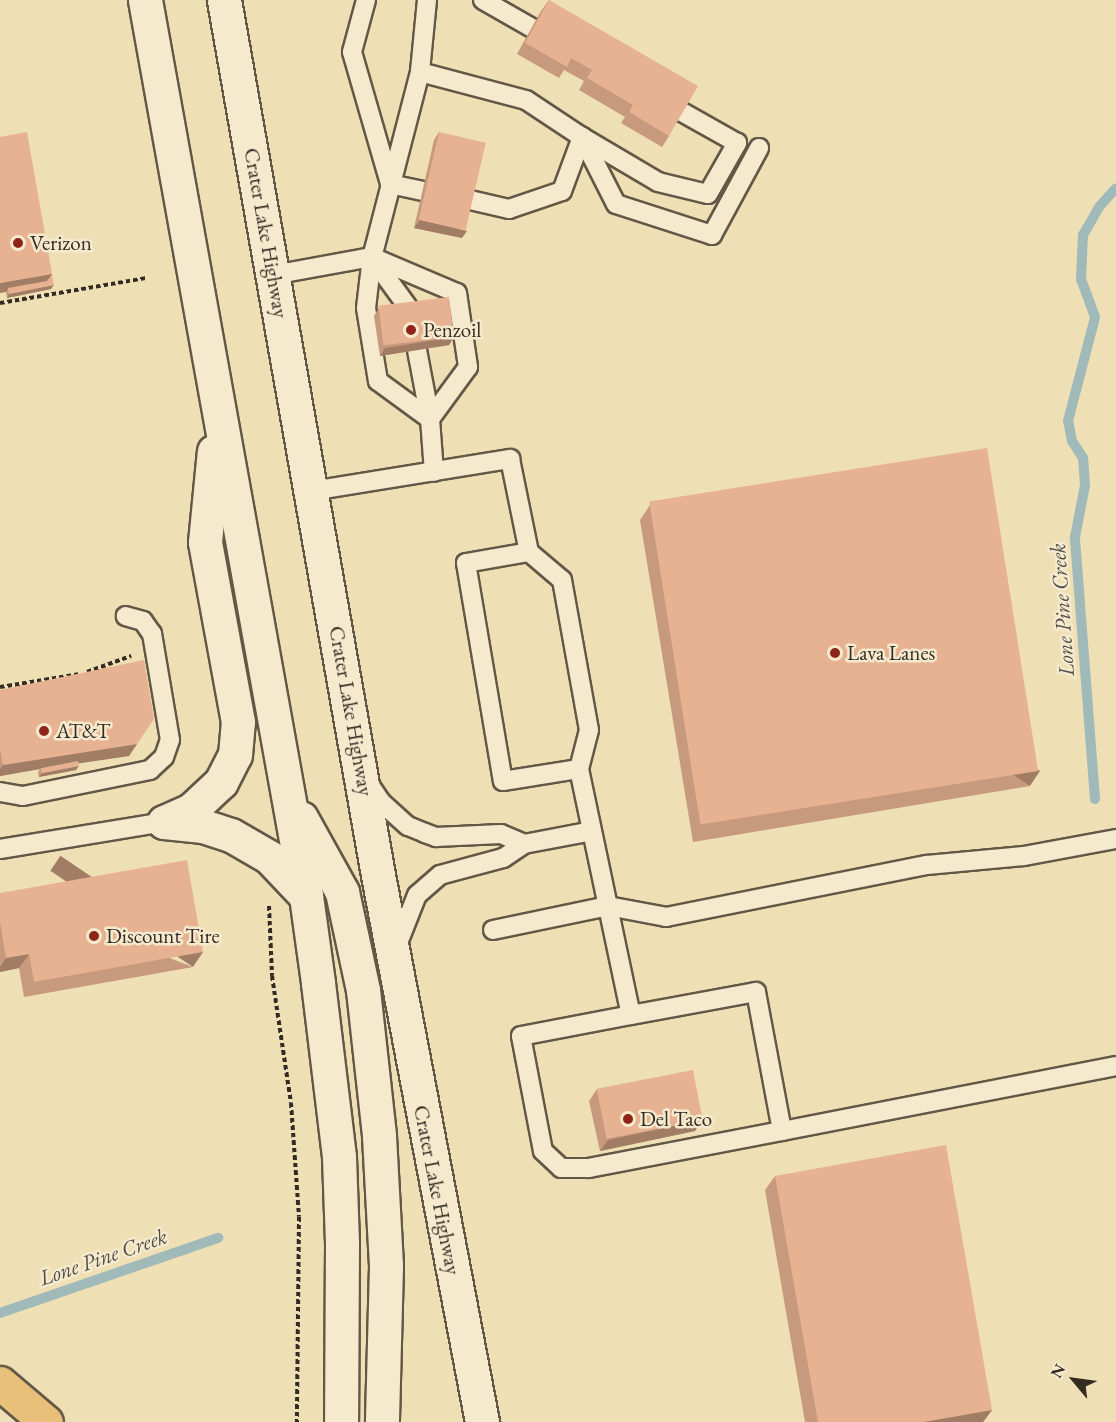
<!DOCTYPE html>
<style>
body{margin:0}
#map{position:relative;width:1116px;height:1422px;overflow:hidden;background:#efdfb4;font-family:"EB Garamond",serif}
div>[style]{position:absolute}
[style*='--x']{left:calc(var(--x)*1px);top:calc(var(--y)*1px);width:calc(var(--w)*1px);rotate:calc(var(--a)*1deg)}
.stream>*{height:10px;margin:-5px;padding:0 5px;transform-origin:5px;border-radius:5px;background:#9fbab8}
.path>*{height:4px;margin-top:-2px;transform-origin:0;background:repeating-linear-gradient(90deg,#342b22 0 4.5px,transparent 0 7.5px)}
.roads{filter:drop-shadow(2px 0 #635846) drop-shadow(-2px 0 #635846) drop-shadow(0 2px #635846) drop-shadow(0 -2px #635846)}
.lane>*{height:18px;margin:-9px;padding:0 9px;transform-origin:9px;border-radius:9px;background:#f5eace}
.secondary>*{height:33px;margin:-16.5px;padding:0 16.5px;transform-origin:16.5px;border-radius:16.5px;background:#f5eace}
.highway>*{height:33px;margin:-16.5px;padding:0 16.5px;transform-origin:16.5px;border-radius:16.5px;background:#e8c07a}
.wall>*{inset:0;background:#c7997d}
.shaded-wall>*{inset:0;background:#a27d66;transform-origin:0 0}
.building>*{inset:0;background:#e7b291;transform-origin:0 0}
.dots>*{width:16px;height:16px;translate:-50% -50%;box-sizing:border-box;border:3px solid #f5eace;border-radius:50%}
span{translate:-50% -50%;white-space:nowrap;text-align:center;line-height:1.15;-webkit-text-stroke:5px #f5eace;paint-order:stroke}
.street-label{font-size:21px;color:#342b22}
.poi-label{font-size:21px;color:#342b22}
.left{translate:0 -50%;text-align:left}
.water-label{font-size:22px;color:#4f4f48;font-style:italic}
.north{position:absolute;left:1044px;top:1350px;width:60px;height:60px;-webkit-text-stroke:4px #f5eace;paint-order:stroke;rotate:299deg;font-size:16px;font-weight:700;line-height:24px;text-align:center;color:#342b22}
.north::after{content:'';display:block;margin:auto;width:21px;height:27px;background:#342b22;clip-path:polygon(50% 0,100% 100%,50% 72%,0 100%)}
</style>
<div id="map">
<div class="stream">
<div style="--x:1095;--y:799;--w:263;--a:-94.4"></div>
<div style="--x:1075;--y:537;--w:53;--a:-79.1"></div>
<div style="--x:1085;--y:485;--w:27;--a:-94"></div>
<div style="--x:1083;--y:458;--w:20;--a:-123"></div>
<div style="--x:1072;--y:441;--w:20;--a:-101"></div>
<div style="--x:1068;--y:421;--w:107;--a:-75.4"></div>
<div style="--x:1095;--y:317;--w:40;--a:-110.2"></div>
<div style="--x:1081;--y:279;--w:44;--a:-87.4"></div>
<div style="--x:1083;--y:235;--w:32;--a:-60"></div>
<div style="--x:1099;--y:207;--w:25;--a:-48"></div>
<div style="--x:0;--y:1313;--w:231;--a:-19"></div>
</div>
<div class="path">
<div style="--x:0;--y:303;--w:149;--a:-9.7"></div>
<div style="--x:87;--y:672;--w:47;--a:-20"></div>
<div style="--x:0;--y:687;--w:81;--a:-9.2"></div>
<div style="--x:269;--y:906;--w:70;--a:87.5"></div>
<div style="--x:272;--y:976;--w:128;--a:81.5"></div>
<div style="--x:291;--y:1103;--w:114;--a:86"></div>
<div style="--x:299;--y:1217;--w:205;--a:90.6"></div>
</div>
<div class="roads">
<div class="lane">
<div style="--x:366;--y:0;--w:54;--a:105.1"></div>
<div style="--x:352;--y:52;--w:137;--a:73.9"></div>
<div style="--x:390;--y:184;--w:33;--a:12"></div>
<div style="--x:427;--y:0;--w:72;--a:95.6"></div>
<div style="--x:420;--y:72;--w:191;--a:104.5"></div>
<div style="--x:372;--y:257;--w:51;--a:96.7"></div>
<div style="--x:366;--y:308;--w:74;--a:80.7"></div>
<div style="--x:378;--y:381;--w:64;--a:36.2"></div>
<div style="--x:430;--y:419;--w:53;--a:85.7"></div>
<div style="--x:483;--y:0;--w:56;--a:29.7"></div>
<div style="--x:420;--y:72;--w:110;--a:14.8"></div>
<div style="--x:526;--y:100;--w:67;--a:33.5"></div>
<div style="--x:582;--y:137;--w:75;--a:63.1"></div>
<div style="--x:616;--y:204;--w:101;--a:17.9"></div>
<div style="--x:712;--y:235;--w:99;--a:-61.6"></div>
<div style="--x:470;--y:200;--w:40;--a:13"></div>
<div style="--x:509;--y:209;--w:56;--a:-18.8"></div>
<div style="--x:562;--y:191;--w:58;--a:-69.7"></div>
<div style="--x:582;--y:137;--w:88;--a:30.6"></div>
<div style="--x:658;--y:182;--w:51;--a:13.5"></div>
<div style="--x:708;--y:194;--w:59;--a:-60.4"></div>
<div style="--x:737;--y:143;--w:63;--a:-150.6"></div>
<div style="--x:373;--y:259;--w:63;--a:54"></div>
<div style="--x:273;--y:275;--w:101;--a:-10.3"></div>
<div style="--x:372;--y:257;--w:92;--a:23"></div>
<div style="--x:457;--y:293;--w:75;--a:81.5"></div>
<div style="--x:468;--y:367;--w:64;--a:126.2"></div>
<div style="--x:417;--y:350;--w:70;--a:79.3"></div>
<div style="--x:312;--y:491;--w:201;--a:-9.2"></div>
<div style="--x:510;--y:459;--w:95;--a:78.5"></div>
<div style="--x:529;--y:552;--w:43;--a:40.3"></div>
<div style="--x:562;--y:580;--w:152;--a:79.8"></div>
<div style="--x:589;--y:730;--w:40;--a:104.4"></div>
<div style="--x:579;--y:769;--w:251;--a:78.1"></div>
<div style="--x:631;--y:1015;--w:112;--a:169.2"></div>
<div style="--x:521;--y:1036;--w:117;--a:79.2"></div>
<div style="--x:543;--y:1151;--w:25;--a:43"></div>
<div style="--x:561;--y:1168;--w:28;--a:0"></div>
<div style="--x:589;--y:1168;--w:197;--a:-10.9"></div>
<div style="--x:529;--y:552;--w:64;--a:170.1"></div>
<div style="--x:466;--y:563;--w:221;--a:80.4"></div>
<div style="--x:503;--y:781;--w:77;--a:-9"></div>
<div style="--x:369;--y:784;--w:22;--a:56"></div>
<div style="--x:381;--y:802;--w:36;--a:42"></div>
<div style="--x:408;--y:826;--w:18;--a:22"></div>
<div style="--x:425;--y:833;--w:12;--a:20"></div>
<div style="--x:436;--y:837;--w:65;--a:-2.6"></div>
<div style="--x:501;--y:834;--w:25;--a:23"></div>
<div style="--x:524;--y:844;--w:25;--a:146"></div>
<div style="--x:503;--y:858;--w:65;--a:164.9"></div>
<div style="--x:440;--y:875;--w:30;--a:139"></div>
<div style="--x:417;--y:895;--w:57;--a:111.6"></div>
<div style="--x:0;--y:792;--w:23;--a:10"></div>
<div style="--x:23;--y:796;--w:130;--a:-11.6"></div>
<div style="--x:150;--y:770;--w:19;--a:-43"></div>
<div style="--x:164;--y:757;--w:18;--a:-71"></div>
<div style="--x:170;--y:740;--w:108;--a:-99.6"></div>
<div style="--x:152;--y:634;--w:16;--a:-125"></div>
<div style="--x:143;--y:621;--w:18;--a:-164"></div>
<div style="--x:524;--y:844;--w:69;--a:-10.8"></div>
<div style="--x:0;--y:849;--w:166;--a:-9.3"></div>
<div style="--x:493;--y:930;--w:117;--a:-11.8"></div>
<div style="--x:608;--y:906;--w:59;--a:10.7"></div>
<div style="--x:666;--y:917;--w:266;--a:-11.3"></div>
<div style="--x:927;--y:865;--w:97;--a:-5.3"></div>
<div style="--x:1024;--y:856;--w:94;--a:-10.5"></div>
<div style="--x:631;--y:1015;--w:127;--a:-10.4"></div>
<div style="--x:756;--y:992;--w:141;--a:79.4"></div>
<div style="--x:782;--y:1131;--w:340;--a:-11"></div>
</div>
<div class="secondary">
<div style="--x:145;--y:0;--w:910;--a:79.81"></div>
<div style="--x:306;--y:896;--w:88;--a:82.1"></div>
<div style="--x:318;--y:983;--w:175;--a:83.1"></div>
<div style="--x:339;--y:1157;--w:86;--a:88"></div>
<div style="--x:342;--y:1243;--w:179;--a:90.3"></div>
<div style="--x:224;--y:0;--w:888;--a:80.02"></div>
<div style="--x:378;--y:875;--w:557;--a:79.23"></div>
<div style="--x:301;--y:818;--w:85;--a:61"></div>
<div style="--x:342;--y:892;--w:100;--a:77.9"></div>
<div style="--x:363;--y:990;--w:147;--a:83.7"></div>
<div style="--x:379;--y:1136;--w:130;--a:86.9"></div>
<div style="--x:386;--y:1266;--w:156;--a:91.5"></div>
<div style="--x:164;--y:822;--w:30;--a:-24"></div>
<div style="--x:191;--y:810;--w:41;--a:-43"></div>
<div style="--x:221;--y:782;--w:30;--a:-63"></div>
<div style="--x:235;--y:755;--w:33;--a:-85"></div>
<div style="--x:238;--y:722;--w:183;--a:-100.4"></div>
<div style="--x:205;--y:542;--w:91;--a:-84.4"></div>
<div style="--x:164;--y:822;--w:39;--a:6"></div>
<div style="--x:203;--y:826;--w:29;--a:18"></div>
<div style="--x:231;--y:835;--w:44;--a:30.1"></div>
<div style="--x:269;--y:857;--w:54;--a:46.5"></div>
</div>
<div class="highway">
<div style="--x:0;--y:1383;--w:60;--a:40.3"></div>
</div>
</div>
<div class="wall">
<div style="clip-path:polygon(549px 0,669px 136px,662px 147px,621px 123px,625px 117px,579px 90px,584px 81px,564px 70px,559px 78px,517px 54px,541px 11px)"></div>
<div style="clip-path:polygon(439px 132px,462px 238px,414px 228px,434px 140px)"></div>
<div style="clip-path:polygon(0 137px,52px 275px,51px 289px,7px 298px,6px 292px)"></div>
<div style="clip-path:polygon(379px 308px,454px 337px,449px 345px,380px 356px,374px 316px)"></div>
<div style="clip-path:polygon(650px 505px,1030px 786px,693px 842px,640px 520px)"></div>
<div style="clip-path:polygon(0 690px,137px 744px,129px 756px,78px 763px,76px 770px,39px 777px,38px 772px,40px 769px,0 776px)"></div>
<div style="clip-path:polygon(0 893px,193px 967px,24px 997px,19px 968px,0 972px)"></div>
<div style="clip-path:polygon(597px 1089px,695px 1131px,600px 1151px,589px 1101px)"></div>
<div style="clip-path:polygon(775px 1176px,992px 1410px,983px 1422px,805px 1422px,765px 1190px)"></div>
</div>
<div class="shaded-wall">
<div style="clip-path:polygon(420px 220px,467px 231px,462px 238px,414px 228px)"></div>
<div style="clip-path:polygon(52px 274px,44px 285px,8px 288px,6px 292px,0 293px,0 283px)"></div>
<div style="clip-path:polygon(54px 285px,51px 289px,7px 298px,9px 294px)"></div>
<div style="clip-path:polygon(454px 337px,449px 345px,380px 356px,385px 348px)"></div>
<div style="clip-path:polygon(137px 744px,129px 756px,41px 769px,41px 768px,40px 769px,0 776px,0 769px,3px 765px)"></div>
<div style="clip-path:polygon(79px 766px,76px 770px,39px 777px,42px 773px)"></div>
<div style="left:1040px;top:771px;width:18px;height:342px;rotate:124deg"></div>
<div style="left:203px;top:952px;width:18px;height:172px;rotate:124deg"></div>
<div style="clip-path:polygon(29px 954px,19px 968px,0 972px,0 967px,6px 958px)"></div>
<div style="clip-path:polygon(703px 1120px,695px 1131px,600px 1151px,608px 1140px)"></div>
<div style="clip-path:polygon(992px 1410px,983px 1422px,923px 1422px)"></div>
</div>
<div class="building">
<div style="clip-path:polygon(549px 0,698px 86px,669px 136px,629px 112px,633px 105px,587px 78px,592px 70px,571px 58px,567px 67px,525px 43px)"></div>
<div style="clip-path:polygon(27px 132px,52px 274px,0 283px,0 137px)"></div>
<div style="left:439px;top:132px;width:48px;height:90px;rotate:13deg"></div>
<div style="clip-path:polygon(52px 275px,54px 285px,9px 294px,8px 288px,47px 281px)"></div>
<div style="left:449px;top:297px;width:40px;height:71px;rotate:83deg"></div>
<div style="left:987px;top:448px;width:327px;height:342px;rotate:81deg"></div>
<div style="clip-path:polygon(144px 660px,154px 719px,137px 744px,3px 765px,0 749px,0 690px)"></div>
<div style="left:78px;top:761px;width:5px;height:38px;rotate:79deg"></div>
<div style="clip-path:polygon(187px 860px,203px 952px,34px 982px,29px 954px,6px 958px,0 922px,0 893px)"></div>
<div style="left:693px;top:1070px;width:51px;height:98px;rotate:79deg"></div>
<div style="clip-path:polygon(946px 1145px,992px 1410px,923px 1422px,818px 1422px,775px 1176px)"></div>
</div>
<div class="dots">
<div style="left:18px;top:243px;background:#8f2418"></div>
<div style="left:411px;top:330px;background:#8f2418"></div>
<div style="left:835px;top:653px;background:#8f2418"></div>
<div style="left:44px;top:731px;background:#8f2418"></div>
<div style="left:94px;top:936px;background:#8f2418"></div>
<div style="left:628px;top:1119px;background:#8f2418"></div>
</div>
<div class="street-label">
<span style="left:266px;top:233px;rotate:80deg">Crater Lake Highway</span>
<span style="left:351px;top:711px;rotate:80deg">Crater Lake Highway</span>
<span style="left:437px;top:1190px;rotate:79deg">Crater Lake Highway</span>
</div>
<div class="poi-label">
<span class="left" style="left:30px;top:243px">Verizon</span>
<span class="left" style="left:423px;top:330px">Penzoil</span>
<span class="left" style="left:847px;top:653px">Lava Lanes</span>
<span class="left" style="left:56px;top:731px">AT&amp;T</span>
<span class="left" style="left:106px;top:936px">Discount Tire</span>
<span class="left" style="left:640px;top:1119px">Del Taco</span>
</div>
<div class="water-label">
<span style="left:1062px;top:610px;rotate:-94deg">Lone Pine Creek</span>
<span style="left:103px;top:1257px;rotate:-19deg">Lone Pine Creek</span>
</div>
<div class="north">N</div>
</div>
